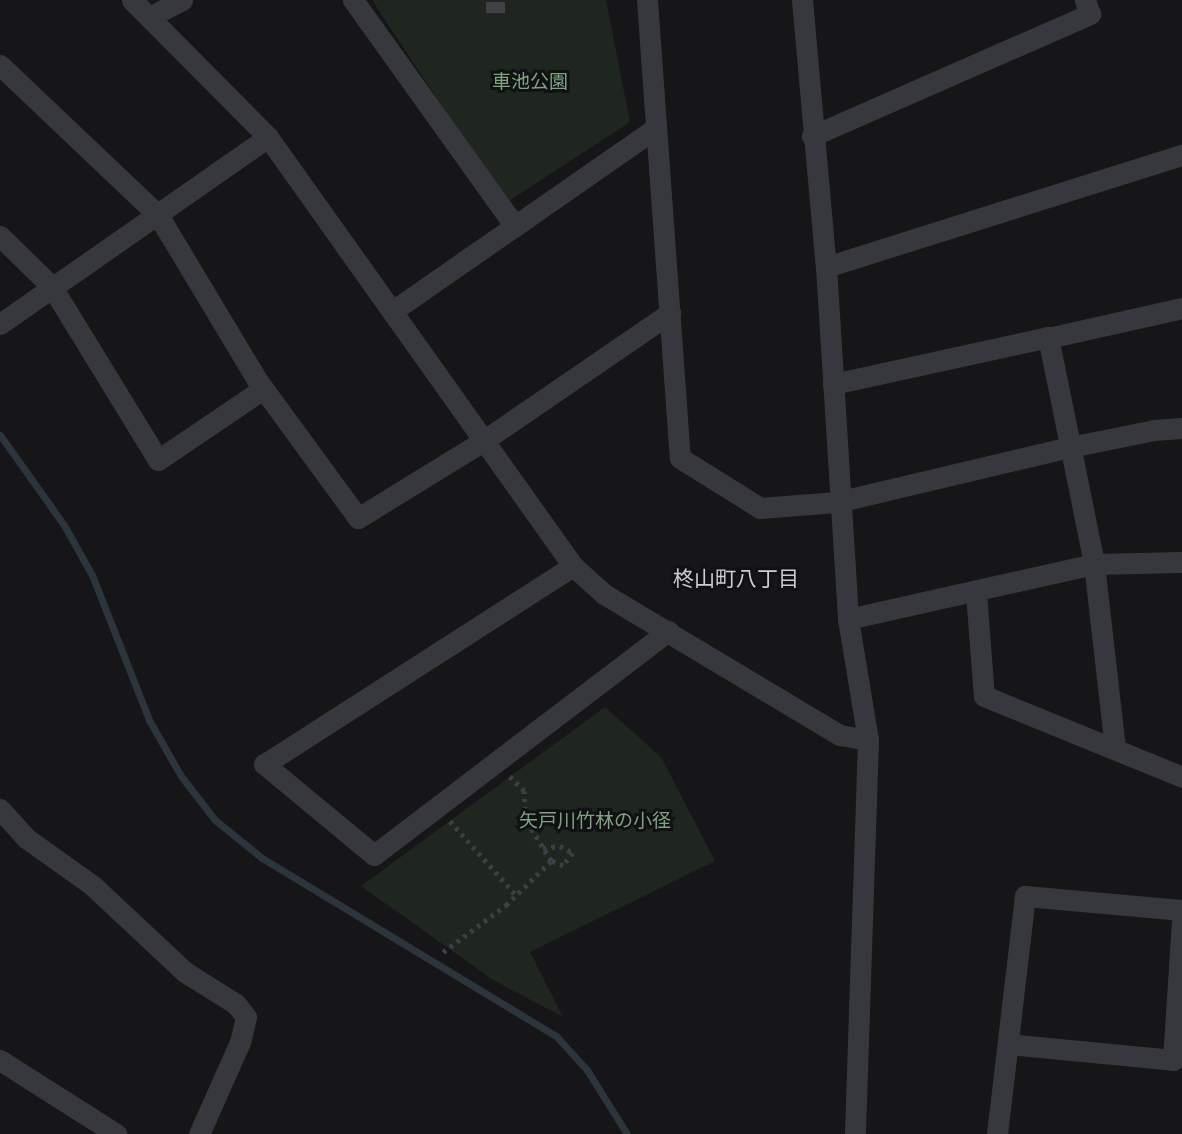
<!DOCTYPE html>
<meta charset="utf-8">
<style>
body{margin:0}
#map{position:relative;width:1182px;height:1134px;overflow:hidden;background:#161618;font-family:Overpass,"Noto Sans JP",sans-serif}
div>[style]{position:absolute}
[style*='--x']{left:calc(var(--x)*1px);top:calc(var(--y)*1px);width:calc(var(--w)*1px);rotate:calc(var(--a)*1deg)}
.green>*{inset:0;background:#1e261f}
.stream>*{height:7px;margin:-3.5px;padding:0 3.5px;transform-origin:3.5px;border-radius:3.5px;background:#2c353c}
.building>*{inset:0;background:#404145;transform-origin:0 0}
.path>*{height:4.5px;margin-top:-2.25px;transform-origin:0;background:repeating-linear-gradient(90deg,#3d3f44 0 3.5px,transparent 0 8.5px)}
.street>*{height:21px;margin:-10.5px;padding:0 10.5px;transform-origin:10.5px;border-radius:10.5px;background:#37383d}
span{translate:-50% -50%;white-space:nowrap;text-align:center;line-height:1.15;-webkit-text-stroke:6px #111113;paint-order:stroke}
.park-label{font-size:19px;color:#7fa381}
.neighbourhood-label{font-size:21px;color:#c9ccd4}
</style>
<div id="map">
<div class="green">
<div style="clip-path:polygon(372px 0,606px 0,630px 122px,506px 203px)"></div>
<div style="clip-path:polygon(605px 707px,661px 757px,715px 861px,530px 952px,563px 1017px,493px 980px,361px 886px)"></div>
</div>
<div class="stream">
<div style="--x:0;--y:435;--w:110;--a:54.6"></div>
<div style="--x:64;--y:525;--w:57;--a:60.8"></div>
<div style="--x:92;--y:575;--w:156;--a:68.5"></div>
<div style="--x:149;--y:720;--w:64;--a:60.3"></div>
<div style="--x:181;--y:776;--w:56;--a:52.3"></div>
<div style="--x:215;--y:820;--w:60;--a:39"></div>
<div style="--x:262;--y:858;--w:345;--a:31.2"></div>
<div style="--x:557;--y:1037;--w:45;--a:47.7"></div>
<div style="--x:587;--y:1070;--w:75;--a:58"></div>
</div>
<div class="building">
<div style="left:486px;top:2px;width:19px;height:11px"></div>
</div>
<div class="path">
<div style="--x:450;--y:821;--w:99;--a:48.3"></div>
<div style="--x:543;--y:848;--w:17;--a:-7"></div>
<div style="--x:560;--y:846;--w:15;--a:28"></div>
<div style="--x:573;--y:853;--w:16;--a:128"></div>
<div style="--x:563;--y:866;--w:13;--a:-157"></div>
<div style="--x:443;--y:952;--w:79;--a:-36.7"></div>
<div style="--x:506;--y:905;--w:63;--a:-44.4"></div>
<div style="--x:551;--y:861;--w:49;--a:-121.8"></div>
<div style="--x:525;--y:819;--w:28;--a:-92"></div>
<div style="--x:524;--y:791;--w:21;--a:-135"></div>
</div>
<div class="street">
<div style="--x:132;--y:0;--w:193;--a:45.2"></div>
<div style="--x:268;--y:137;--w:526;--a:54.59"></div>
<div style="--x:573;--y:566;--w:42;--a:42.1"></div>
<div style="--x:604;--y:594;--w:275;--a:30.9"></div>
<div style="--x:840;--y:735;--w:28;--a:10"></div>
<div style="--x:353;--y:0;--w:278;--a:54.4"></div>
<div style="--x:647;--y:0;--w:459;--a:85.9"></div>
<div style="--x:680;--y:458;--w:94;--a:32"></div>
<div style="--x:760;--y:508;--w:77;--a:-4.5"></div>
<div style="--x:837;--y:502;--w:239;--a:-13.3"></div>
<div style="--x:1070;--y:447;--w:86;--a:-11.4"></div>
<div style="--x:1154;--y:430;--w:28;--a:-4"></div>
<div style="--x:802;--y:0;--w:268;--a:84.9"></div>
<div style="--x:826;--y:267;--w:353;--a:86.4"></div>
<div style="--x:848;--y:619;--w:123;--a:80.6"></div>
<div style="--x:868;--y:740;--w:394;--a:91.9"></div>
<div style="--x:149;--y:17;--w:37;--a:-27"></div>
<div style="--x:0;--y:65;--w:218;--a:43.5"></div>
<div style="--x:158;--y:215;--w:192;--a:59"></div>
<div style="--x:257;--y:380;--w:171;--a:53.8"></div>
<div style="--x:358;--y:518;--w:147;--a:-31.6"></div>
<div style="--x:483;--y:441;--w:227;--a:-34.4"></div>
<div style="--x:812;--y:136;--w:304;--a:-23.7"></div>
<div style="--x:1090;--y:14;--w:15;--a:-110"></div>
<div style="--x:0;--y:236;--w:73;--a:44.4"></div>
<div style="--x:52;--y:287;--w:203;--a:58.5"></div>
<div style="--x:158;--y:460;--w:127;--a:-34.1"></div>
<div style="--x:826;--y:267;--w:373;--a:-17.5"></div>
<div style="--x:394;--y:310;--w:319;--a:-34.8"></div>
<div style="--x:0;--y:324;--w:327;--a:-34.9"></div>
<div style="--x:1048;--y:338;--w:137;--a:-12.6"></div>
<div style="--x:833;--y:384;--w:220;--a:-12.3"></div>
<div style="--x:1048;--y:337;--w:232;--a:78.5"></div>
<div style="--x:1094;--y:564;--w:186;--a:83.5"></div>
<div style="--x:573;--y:566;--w:367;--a:147.3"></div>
<div style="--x:264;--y:764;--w:143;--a:39.6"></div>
<div style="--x:374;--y:855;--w:370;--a:-37.3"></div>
<div style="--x:976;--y:593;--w:103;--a:85.6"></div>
<div style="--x:984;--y:696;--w:214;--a:22.2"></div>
<div style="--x:848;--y:619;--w:252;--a:-12.6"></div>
<div style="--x:1094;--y:564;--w:88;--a:-1.3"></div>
<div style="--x:0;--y:809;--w:39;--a:48"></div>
<div style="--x:26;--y:838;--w:81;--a:35.5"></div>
<div style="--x:92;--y:885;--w:127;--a:43.1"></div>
<div style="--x:185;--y:972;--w:60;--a:32.1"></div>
<div style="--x:236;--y:1004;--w:16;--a:52"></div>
<div style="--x:246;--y:1017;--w:26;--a:103"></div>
<div style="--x:240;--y:1042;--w:101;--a:114"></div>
<div style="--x:1008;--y:1044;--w:166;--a:5.5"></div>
<div style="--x:1173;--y:1060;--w:138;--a:-86.3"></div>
<div style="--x:0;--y:1060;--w:138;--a:32.5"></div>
<div style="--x:997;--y:1134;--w:240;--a:-83.3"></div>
<div style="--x:1025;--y:896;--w:158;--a:5.1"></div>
</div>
<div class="park-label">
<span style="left:530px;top:84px">車池公園</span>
<span style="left:595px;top:823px">矢戸川竹林の小径</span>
</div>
<div class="neighbourhood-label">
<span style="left:736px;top:581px">柊山町八丁目</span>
</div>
</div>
